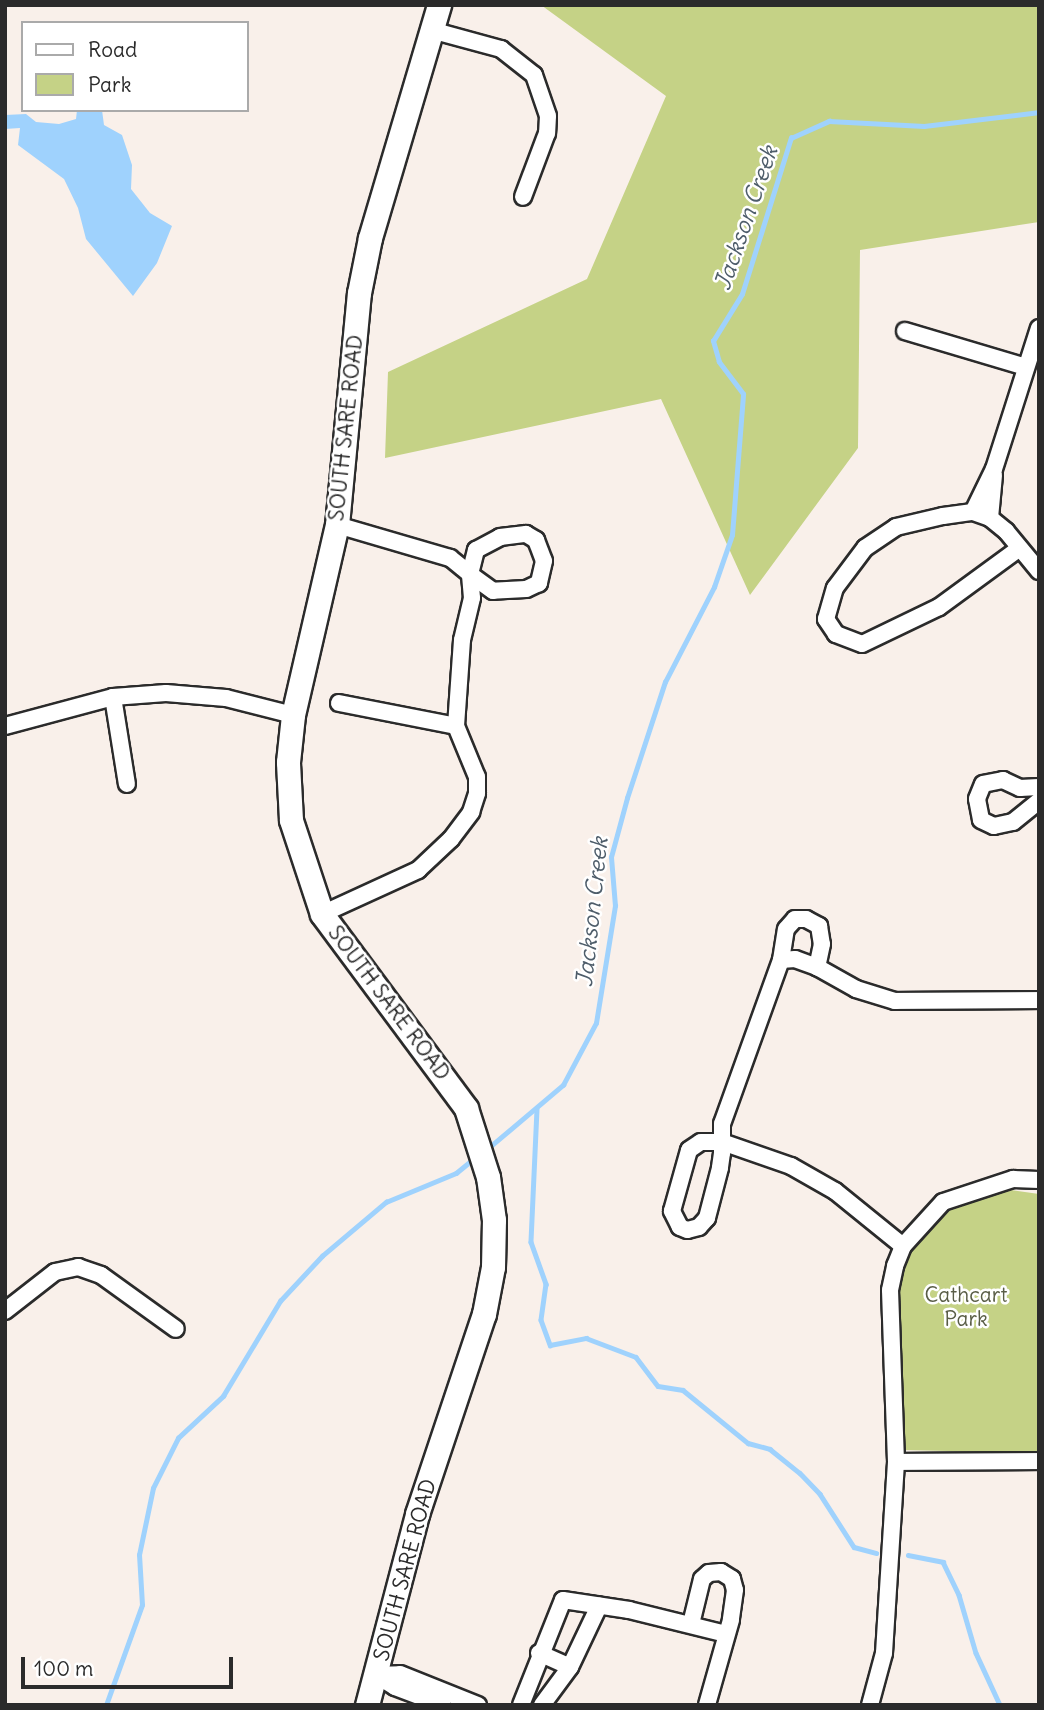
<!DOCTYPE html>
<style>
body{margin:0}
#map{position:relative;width:1044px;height:1710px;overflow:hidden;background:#f9f0ea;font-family:Delius,sans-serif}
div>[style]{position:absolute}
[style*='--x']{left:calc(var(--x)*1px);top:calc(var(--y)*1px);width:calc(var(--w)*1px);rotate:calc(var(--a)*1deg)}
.green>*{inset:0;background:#c5d286}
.water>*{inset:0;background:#9fd2fd}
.stream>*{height:4.5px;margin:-2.25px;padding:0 2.25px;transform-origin:2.25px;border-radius:2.25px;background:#9fd2fd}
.roads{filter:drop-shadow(2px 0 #2b2b2b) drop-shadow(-2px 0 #2b2b2b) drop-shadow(0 2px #2b2b2b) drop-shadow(0 -2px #2b2b2b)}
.minor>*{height:16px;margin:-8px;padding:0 8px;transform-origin:8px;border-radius:8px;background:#fff}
.secondary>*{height:23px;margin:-11.5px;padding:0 11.5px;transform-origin:11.5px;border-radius:11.5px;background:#fff}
span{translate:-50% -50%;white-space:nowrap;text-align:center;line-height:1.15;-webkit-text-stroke:5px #fff;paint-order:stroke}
.street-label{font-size:21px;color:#2b2b2b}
.park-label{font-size:21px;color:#595d46}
.water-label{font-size:23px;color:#4e5d6a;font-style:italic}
.frame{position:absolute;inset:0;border:7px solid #2b2b2b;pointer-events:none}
.legend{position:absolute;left:21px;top:21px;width:228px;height:91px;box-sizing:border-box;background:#fff;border:2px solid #aaa;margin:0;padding:9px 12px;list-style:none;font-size:21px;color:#2b2b2b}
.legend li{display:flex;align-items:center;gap:14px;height:35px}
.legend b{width:35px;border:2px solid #aaa}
.scale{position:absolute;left:21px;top:1657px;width:212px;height:32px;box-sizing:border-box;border:4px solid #2b2b2b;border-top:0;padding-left:9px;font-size:21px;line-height:24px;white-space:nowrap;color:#2b2b2b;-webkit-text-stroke:5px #fff;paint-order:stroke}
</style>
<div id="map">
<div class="green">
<div style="clip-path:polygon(541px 5px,1039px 5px,1039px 222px,860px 250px,858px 448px,750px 595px,661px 399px,385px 458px,388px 372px,587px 279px,666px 96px)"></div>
<div style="clip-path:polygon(1011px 1190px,1039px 1194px,1039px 1453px,901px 1450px,892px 1290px,907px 1249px,950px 1206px)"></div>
</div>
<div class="water">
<div style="clip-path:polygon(77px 110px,102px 110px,104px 125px,122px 135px,132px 165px,131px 189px,150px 213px,172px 226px,157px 263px,133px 296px,86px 239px,78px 208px,64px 179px,18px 145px,20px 128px,5px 129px,5px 115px,26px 114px,36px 122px,59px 124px,76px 119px)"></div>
</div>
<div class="stream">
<div style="--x:537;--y:1109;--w:133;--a:92.6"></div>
<div style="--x:531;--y:1242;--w:45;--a:70.3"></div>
<div style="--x:546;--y:1284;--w:36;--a:98"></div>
<div style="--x:541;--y:1320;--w:27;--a:70"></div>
<div style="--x:550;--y:1345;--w:37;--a:-11"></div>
<div style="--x:586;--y:1338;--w:53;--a:20.8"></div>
<div style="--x:636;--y:1357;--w:36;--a:53"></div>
<div style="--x:658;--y:1386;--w:25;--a:9"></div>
<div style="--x:683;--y:1390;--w:84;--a:39.2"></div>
<div style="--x:748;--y:1443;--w:23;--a:15"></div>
<div style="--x:770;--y:1449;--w:38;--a:39"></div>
<div style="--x:800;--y:1473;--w:29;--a:46"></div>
<div style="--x:820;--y:1494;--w:63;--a:57.3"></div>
<div style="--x:854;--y:1547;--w:23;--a:15"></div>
<div style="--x:486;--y:1150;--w:101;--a:-40.2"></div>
<div style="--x:563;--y:1085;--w:70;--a:-62"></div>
<div style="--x:596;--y:1023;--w:119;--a:-80.8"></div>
<div style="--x:615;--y:906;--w:49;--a:-94.7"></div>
<div style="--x:611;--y:857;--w:61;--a:-74.8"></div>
<div style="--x:627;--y:798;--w:122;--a:-71.9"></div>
<div style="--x:665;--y:682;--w:107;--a:-62.7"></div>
<div style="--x:714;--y:587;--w:55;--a:-70.9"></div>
<div style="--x:732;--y:535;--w:141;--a:-85.5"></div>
<div style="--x:743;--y:394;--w:40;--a:-127"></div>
<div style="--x:719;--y:362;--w:22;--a:-106"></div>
<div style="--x:713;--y:341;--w:55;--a:-58.3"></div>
<div style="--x:742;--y:294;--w:164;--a:-72.6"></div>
<div style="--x:791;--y:138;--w:42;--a:-24.1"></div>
<div style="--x:829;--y:121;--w:95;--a:3"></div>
<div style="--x:924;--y:126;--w:116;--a:-6.9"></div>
<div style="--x:908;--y:1555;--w:36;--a:11"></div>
<div style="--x:943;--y:1562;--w:37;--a:64"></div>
<div style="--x:959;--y:1595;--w:60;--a:73.7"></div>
<div style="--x:976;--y:1653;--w:57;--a:65.2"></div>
<div style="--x:106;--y:1705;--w:106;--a:-70.2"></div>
<div style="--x:142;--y:1605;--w:50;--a:-93.4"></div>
<div style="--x:139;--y:1555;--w:68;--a:-78.2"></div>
<div style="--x:153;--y:1488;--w:56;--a:-63.4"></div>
<div style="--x:178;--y:1438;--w:62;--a:-43"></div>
<div style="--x:223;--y:1396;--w:111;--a:-59"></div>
<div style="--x:280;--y:1301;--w:62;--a:-47"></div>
<div style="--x:322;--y:1256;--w:84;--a:-40.2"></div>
<div style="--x:386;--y:1202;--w:76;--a:-22.5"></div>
<div style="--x:456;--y:1173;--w:22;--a:-39"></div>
</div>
<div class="roads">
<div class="minor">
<div style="--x:431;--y:30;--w:73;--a:15.2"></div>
<div style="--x:501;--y:49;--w:42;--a:38.2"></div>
<div style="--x:534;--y:75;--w:43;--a:71.1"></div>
<div style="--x:548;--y:116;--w:17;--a:93"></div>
<div style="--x:547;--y:133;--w:68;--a:110.6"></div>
<div style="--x:905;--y:331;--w:126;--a:16.6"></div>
<div style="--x:973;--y:512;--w:48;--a:-64"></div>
<div style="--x:994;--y:469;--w:148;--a:-72.3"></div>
<div style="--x:990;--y:518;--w:43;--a:-84.7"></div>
<div style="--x:526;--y:534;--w:12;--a:31"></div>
<div style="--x:536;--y:540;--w:22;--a:69"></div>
<div style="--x:544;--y:561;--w:23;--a:103"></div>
<div style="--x:539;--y:583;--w:14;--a:155"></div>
<div style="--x:526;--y:589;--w:33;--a:177"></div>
<div style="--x:493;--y:591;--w:29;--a:-144"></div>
<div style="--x:470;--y:574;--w:25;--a:-76"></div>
<div style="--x:476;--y:550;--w:27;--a:-28"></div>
<div style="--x:500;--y:537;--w:26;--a:-7"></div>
<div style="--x:1017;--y:550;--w:97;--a:143.8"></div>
<div style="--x:939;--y:607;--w:85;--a:154.3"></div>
<div style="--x:862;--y:644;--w:28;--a:-159"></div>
<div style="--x:836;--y:634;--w:18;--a:-124"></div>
<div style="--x:826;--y:619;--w:32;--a:-74"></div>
<div style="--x:835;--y:588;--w:50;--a:-53.1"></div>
<div style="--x:865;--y:548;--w:37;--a:-34"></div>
<div style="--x:896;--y:527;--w:48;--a:-13.2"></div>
<div style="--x:943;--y:516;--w:30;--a:-8"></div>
<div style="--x:973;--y:512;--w:18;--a:19"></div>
<div style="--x:990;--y:518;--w:21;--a:39"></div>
<div style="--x:1006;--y:531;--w:52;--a:50.5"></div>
<div style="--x:113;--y:697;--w:88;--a:80.9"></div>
<div style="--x:339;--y:703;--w:119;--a:11.1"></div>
<div style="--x:5;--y:726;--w:112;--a:-15"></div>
<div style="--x:113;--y:697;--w:53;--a:-4.3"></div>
<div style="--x:166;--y:693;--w:60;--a:4.8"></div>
<div style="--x:226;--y:698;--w:69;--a:14.2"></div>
<div style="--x:1039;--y:787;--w:19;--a:177"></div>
<div style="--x:1020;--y:788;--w:19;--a:-155"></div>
<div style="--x:1003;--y:780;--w:20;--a:169"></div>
<div style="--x:983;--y:784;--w:16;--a:112"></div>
<div style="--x:977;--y:799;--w:21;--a:79"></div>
<div style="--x:981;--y:820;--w:14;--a:25"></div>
<div style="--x:994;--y:826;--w:19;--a:-12"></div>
<div style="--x:1013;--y:822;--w:33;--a:-39"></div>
<div style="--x:322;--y:914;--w:106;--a:-24.6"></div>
<div style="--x:418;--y:870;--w:45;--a:-43.2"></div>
<div style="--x:451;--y:839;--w:34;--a:-53"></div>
<div style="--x:471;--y:812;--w:20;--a:-72"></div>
<div style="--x:477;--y:793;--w:16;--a:-90"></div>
<div style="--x:477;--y:777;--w:55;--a:-112.4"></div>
<div style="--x:456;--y:726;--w:86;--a:-86"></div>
<div style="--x:462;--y:640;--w:43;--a:-76.6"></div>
<div style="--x:472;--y:598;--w:24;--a:-95"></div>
<div style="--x:470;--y:574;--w:26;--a:-141"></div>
<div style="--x:450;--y:558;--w:118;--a:-163.7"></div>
<div style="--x:781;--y:960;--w:31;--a:-81"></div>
<div style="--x:786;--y:929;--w:13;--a:-48"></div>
<div style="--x:795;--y:919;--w:11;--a:0"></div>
<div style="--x:806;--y:919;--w:15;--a:28"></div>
<div style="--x:819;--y:926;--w:18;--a:81"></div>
<div style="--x:822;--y:944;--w:24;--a:102"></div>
<div style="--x:817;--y:967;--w:45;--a:29.4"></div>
<div style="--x:856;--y:989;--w:41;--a:17.1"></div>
<div style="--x:895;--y:1001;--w:144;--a:-0.4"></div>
<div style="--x:817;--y:967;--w:23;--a:-160"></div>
<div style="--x:795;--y:959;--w:14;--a:176"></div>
<div style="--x:781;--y:960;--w:174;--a:109.8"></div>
<div style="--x:722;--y:1124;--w:29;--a:90"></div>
<div style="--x:722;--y:1153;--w:15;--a:98"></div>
<div style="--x:720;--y:1168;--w:52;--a:104.6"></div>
<div style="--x:707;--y:1218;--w:12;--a:132"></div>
<div style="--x:699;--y:1227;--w:12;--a:166"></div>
<div style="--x:687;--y:1230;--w:8;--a:-157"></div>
<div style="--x:680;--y:1227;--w:18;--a:-117"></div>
<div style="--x:672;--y:1211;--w:63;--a:-74.4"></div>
<div style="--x:689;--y:1150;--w:14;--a:-34"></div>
<div style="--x:701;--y:1142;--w:21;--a:0"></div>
<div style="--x:722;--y:1142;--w:73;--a:19.2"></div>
<div style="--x:791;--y:1166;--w:51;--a:29.6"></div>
<div style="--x:835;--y:1191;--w:87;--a:39"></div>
<div style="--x:5;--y:1311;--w:63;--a:-38"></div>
<div style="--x:55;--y:1272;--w:24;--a:-12"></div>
<div style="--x:78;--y:1267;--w:24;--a:19"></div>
<div style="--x:101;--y:1275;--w:92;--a:35.8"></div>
<div style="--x:896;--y:1462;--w:143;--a:-0.4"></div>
<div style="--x:691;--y:1624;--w:46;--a:-76.3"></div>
<div style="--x:702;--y:1579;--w:9;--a:-41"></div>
<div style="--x:709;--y:1573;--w:12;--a:-5"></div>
<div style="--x:721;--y:1572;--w:13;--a:32"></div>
<div style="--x:732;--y:1579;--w:11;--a:75"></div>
<div style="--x:735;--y:1590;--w:30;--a:98"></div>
<div style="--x:731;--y:1620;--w:88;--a:105.8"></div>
<div style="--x:539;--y:1653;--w:34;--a:24"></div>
<div style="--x:376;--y:1675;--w:24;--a:-2"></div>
<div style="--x:400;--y:1674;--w:84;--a:21.7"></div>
<div style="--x:376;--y:1675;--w:22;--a:32"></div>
<div style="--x:395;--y:1687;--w:51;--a:20.6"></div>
<div style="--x:521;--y:1705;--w:113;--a:-68.2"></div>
<div style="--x:563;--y:1600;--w:67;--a:8.6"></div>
<div style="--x:629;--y:1610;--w:100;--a:13.9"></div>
<div style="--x:542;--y:1705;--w:47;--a:-53.6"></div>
<div style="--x:570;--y:1667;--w:68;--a:-64.6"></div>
<div style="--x:870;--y:1705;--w:54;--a:-74.9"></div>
<div style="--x:884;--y:1653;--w:191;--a:-86.4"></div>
<div style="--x:896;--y:1462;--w:172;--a:-92"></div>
<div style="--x:890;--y:1290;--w:25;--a:-78"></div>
<div style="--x:895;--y:1266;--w:22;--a:-68"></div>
<div style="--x:903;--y:1246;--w:59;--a:-47.7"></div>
<div style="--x:943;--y:1202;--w:74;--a:-18.2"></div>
<div style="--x:1013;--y:1179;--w:26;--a:2"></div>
</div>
<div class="secondary">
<div style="--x:367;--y:1705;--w:197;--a:-75.3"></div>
<div style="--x:417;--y:1514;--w:211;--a:-71.5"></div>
<div style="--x:484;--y:1314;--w:48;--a:-79.2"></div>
<div style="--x:493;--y:1267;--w:47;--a:-88.8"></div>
<div style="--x:494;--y:1220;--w:43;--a:-97.9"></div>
<div style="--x:488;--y:1177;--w:72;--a:-107.7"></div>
<div style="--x:466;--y:1108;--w:242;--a:-126.6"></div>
<div style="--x:322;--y:914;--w:99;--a:-108.3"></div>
<div style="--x:291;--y:820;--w:58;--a:-93"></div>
<div style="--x:288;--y:762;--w:47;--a:-83.9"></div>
<div style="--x:293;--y:715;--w:195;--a:-77"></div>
<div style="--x:337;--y:525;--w:233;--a:-84.6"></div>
<div style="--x:359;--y:293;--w:56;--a:-78.7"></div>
<div style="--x:370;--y:238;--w:243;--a:-73.5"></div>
</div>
</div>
<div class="street-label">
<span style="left:346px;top:428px;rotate:-84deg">SOUTH SARE ROAD</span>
<span style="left:389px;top:1003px;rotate:53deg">SOUTH SARE ROAD</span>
<span style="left:405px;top:1570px;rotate:-75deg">SOUTH SARE ROAD</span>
</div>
<div class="park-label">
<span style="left:966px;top:1307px">Cathcart<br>Park</span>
</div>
<div class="water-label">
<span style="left:746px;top:218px;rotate:-71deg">Jackson Creek</span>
<span style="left:592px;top:912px;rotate:-84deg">Jackson Creek</span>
</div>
<div class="frame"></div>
<ul class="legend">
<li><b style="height:9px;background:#fff"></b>Road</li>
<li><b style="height:19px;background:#c5d286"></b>Park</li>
</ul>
<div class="scale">100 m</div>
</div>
